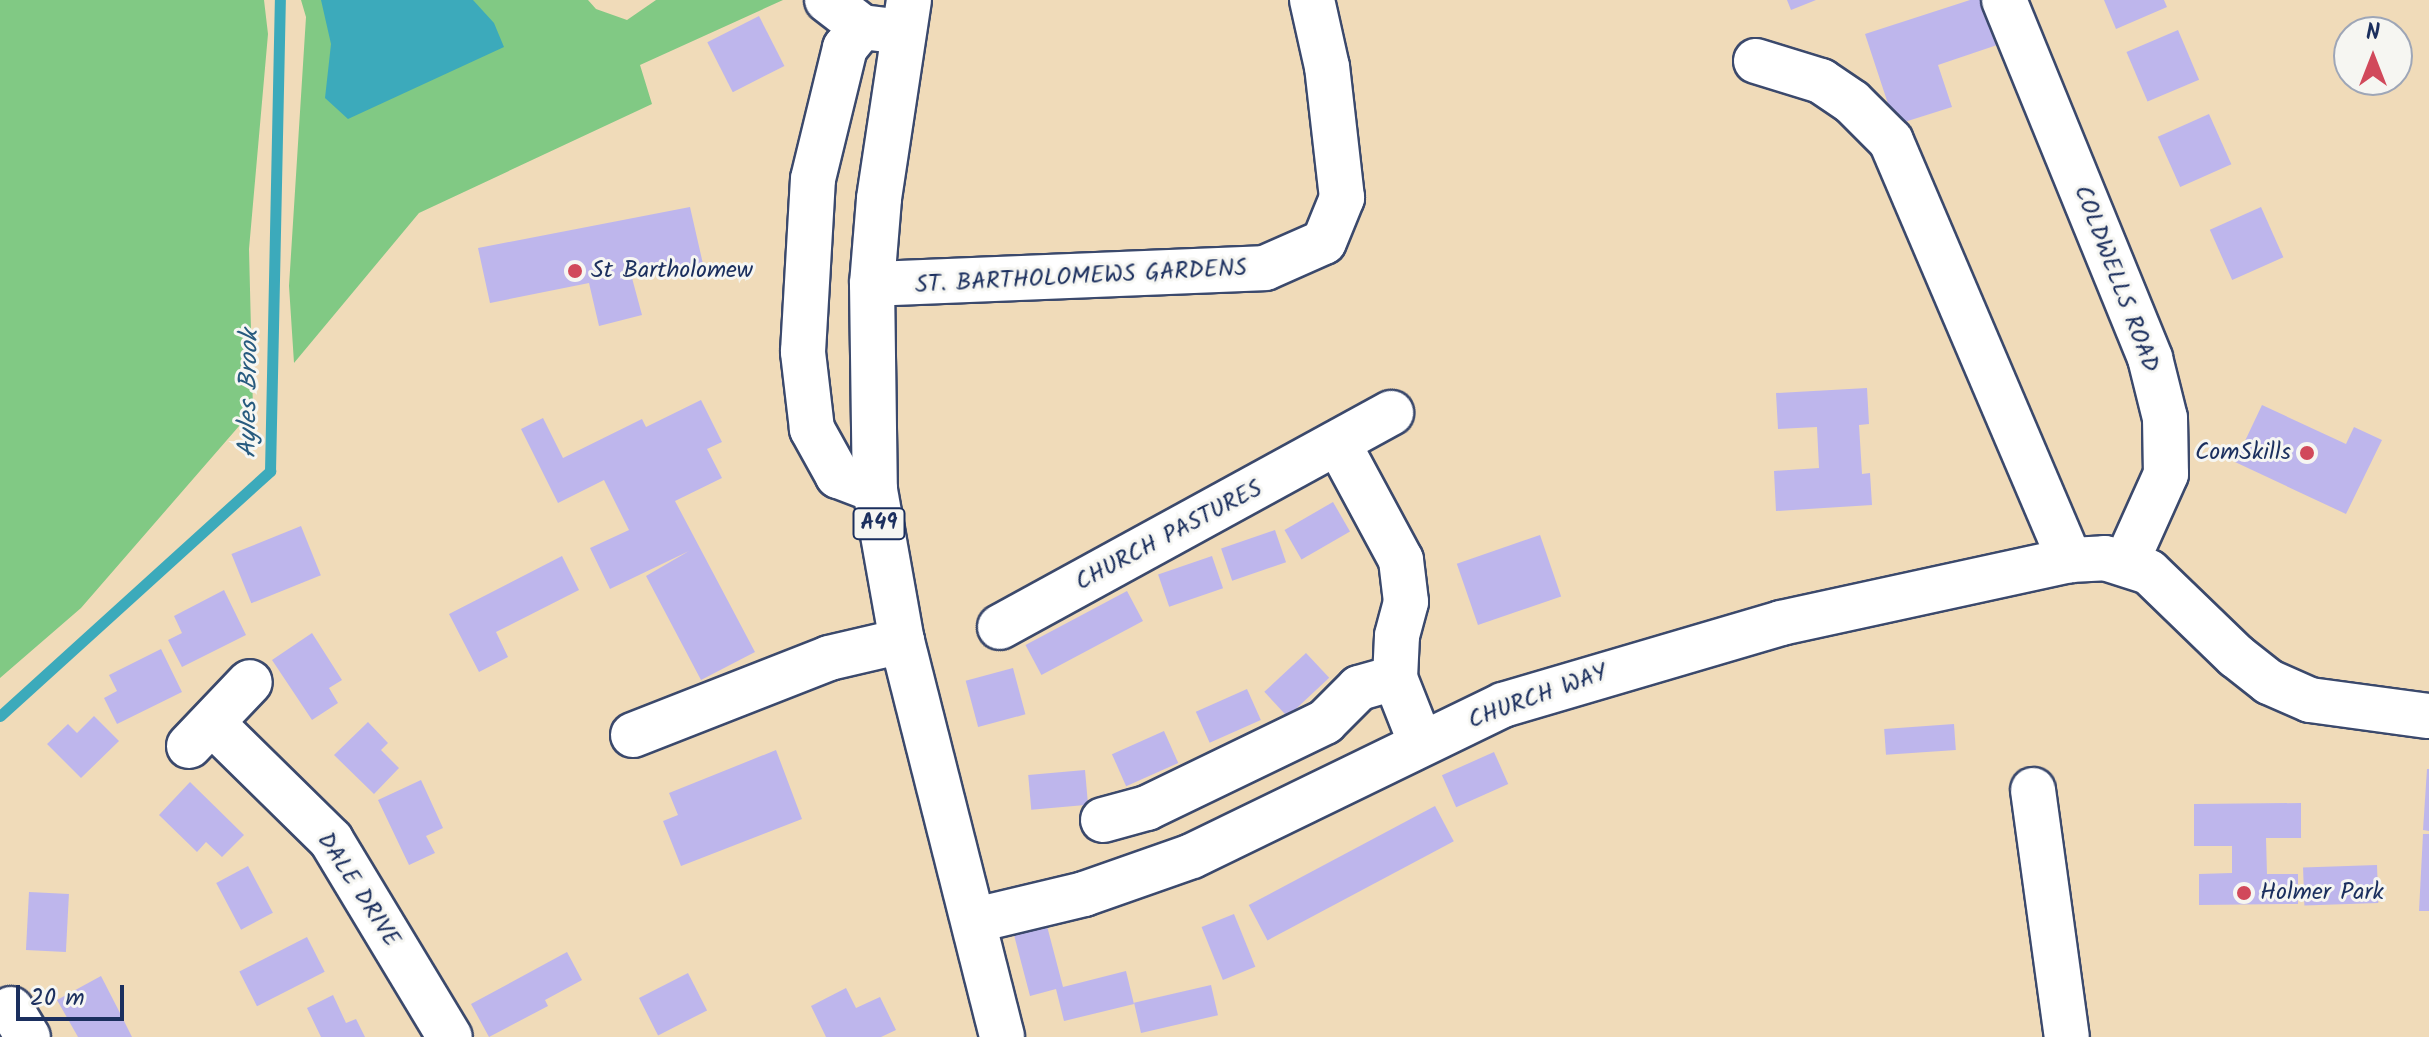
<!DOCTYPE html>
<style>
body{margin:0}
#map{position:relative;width:2429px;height:1037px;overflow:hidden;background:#f0dbb9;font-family:Kalam,sans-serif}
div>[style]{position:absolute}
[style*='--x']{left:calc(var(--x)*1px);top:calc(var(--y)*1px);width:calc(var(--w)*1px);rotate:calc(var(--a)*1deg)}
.green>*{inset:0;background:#81c984}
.water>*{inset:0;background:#3caabb}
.stream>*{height:11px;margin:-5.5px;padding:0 5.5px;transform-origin:5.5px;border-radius:5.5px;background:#3caabb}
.building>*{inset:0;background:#beb6ec;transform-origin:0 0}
.roads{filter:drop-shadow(2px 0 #3b496c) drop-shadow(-2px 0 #3b496c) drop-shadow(0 2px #3b496c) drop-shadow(0 -2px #3b496c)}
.minor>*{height:44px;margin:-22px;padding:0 22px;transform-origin:22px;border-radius:22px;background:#fff}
.highway>*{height:44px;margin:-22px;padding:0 22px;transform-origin:22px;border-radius:22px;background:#fff}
.dots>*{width:22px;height:22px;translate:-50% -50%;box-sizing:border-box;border:4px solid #f6f6f2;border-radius:50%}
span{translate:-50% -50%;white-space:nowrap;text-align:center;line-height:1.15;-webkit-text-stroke:6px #f6f6f2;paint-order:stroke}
.shield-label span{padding:2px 6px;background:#f6f6f2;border:2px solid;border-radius:6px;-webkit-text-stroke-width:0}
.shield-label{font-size:22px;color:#1b2f5e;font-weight:700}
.poi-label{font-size:24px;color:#1b2f5e}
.left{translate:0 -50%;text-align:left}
.right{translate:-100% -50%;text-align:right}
.street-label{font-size:24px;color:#1b2f5e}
.water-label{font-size:26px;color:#275a7f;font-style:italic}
.north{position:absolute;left:2333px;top:16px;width:80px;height:80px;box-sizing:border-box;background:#f6f6f2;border:2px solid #9ea6b7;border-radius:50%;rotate:0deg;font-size:22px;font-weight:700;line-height:32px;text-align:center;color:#1b2f5e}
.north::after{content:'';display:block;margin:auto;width:28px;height:36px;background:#d1495b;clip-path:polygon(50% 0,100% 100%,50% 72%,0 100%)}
.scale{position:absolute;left:16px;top:985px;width:108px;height:36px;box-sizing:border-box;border:4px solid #1b2f5e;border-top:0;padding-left:10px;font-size:24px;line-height:28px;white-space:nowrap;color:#1b2f5e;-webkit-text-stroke:6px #f6f6f2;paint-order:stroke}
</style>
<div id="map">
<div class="green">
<div style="clip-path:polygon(0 0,264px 0,268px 34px,249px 249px,253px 410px,81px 608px,0 678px)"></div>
<div style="clip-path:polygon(301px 0,588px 0,596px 9px,627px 20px,656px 0,783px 0,640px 65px,652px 104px,419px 213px,294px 363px,289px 286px,306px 17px)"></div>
</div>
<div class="water">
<div style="clip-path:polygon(321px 0,473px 0,494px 23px,504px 47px,348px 119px,325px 98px,331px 44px)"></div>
</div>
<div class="stream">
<div style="--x:0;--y:716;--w:365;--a:-42.2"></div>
<div style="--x:270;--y:471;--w:471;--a:-88.8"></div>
</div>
<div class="building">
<div style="clip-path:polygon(1787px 0,1816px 0,1791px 10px)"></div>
<div style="clip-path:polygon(1970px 0,1989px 0,2003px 43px,1938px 65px,1952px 107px,1895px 125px,1865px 34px)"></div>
<div style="clip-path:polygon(2104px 0,2164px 0,2167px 7px,2116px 29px)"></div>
<div style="left:759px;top:16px;width:56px;height:58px;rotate:63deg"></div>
<div style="left:2178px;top:30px;width:54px;height:56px;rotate:67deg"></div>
<div style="left:2209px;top:114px;width:55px;height:56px;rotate:66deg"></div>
<div style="clip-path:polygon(690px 207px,703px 264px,632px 278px,642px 315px,599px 326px,589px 283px,490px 303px,478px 248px)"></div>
<div style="left:2261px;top:207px;width:55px;height:56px;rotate:66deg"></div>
<div style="clip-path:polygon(1867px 388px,1869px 424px,1859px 425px,1862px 474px,1870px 473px,1872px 505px,1776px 511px,1774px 471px,1819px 468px,1817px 427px,1778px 429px,1776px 393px)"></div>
<div style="clip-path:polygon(701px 400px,722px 442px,707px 449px,722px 478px,675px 501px,755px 652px,701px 680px,646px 576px,689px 551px,610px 589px,590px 548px,629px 530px,604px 480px,558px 503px,521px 429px,543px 418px,563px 458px,642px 419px,646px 427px)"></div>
<div style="clip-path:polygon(2262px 405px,2346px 444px,2354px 427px,2382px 440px,2346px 514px,2235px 462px)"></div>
<div style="left:1333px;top:502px;width:34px;height:56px;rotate:60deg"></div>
<div style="left:301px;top:526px;width:53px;height:75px;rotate:68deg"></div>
<div style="left:1275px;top:530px;width:34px;height:57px;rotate:71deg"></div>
<div style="left:1540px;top:535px;width:65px;height:88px;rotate:71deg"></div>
<div style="clip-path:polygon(562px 556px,579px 590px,496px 632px,508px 657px,479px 672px,449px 614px)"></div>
<div style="left:1212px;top:556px;width:34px;height:57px;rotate:71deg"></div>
<div style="clip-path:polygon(224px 590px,246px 635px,182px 667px,168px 640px,182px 633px,174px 616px)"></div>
<div style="left:1127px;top:591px;width:34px;height:115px;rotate:62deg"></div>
<div style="clip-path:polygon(312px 633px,342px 680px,329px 688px,338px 703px,312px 720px,272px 660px)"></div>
<div style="clip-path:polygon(161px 649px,182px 692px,117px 724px,104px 698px,117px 691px,109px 675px)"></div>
<div style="left:1306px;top:653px;width:34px;height:57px;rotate:47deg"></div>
<div style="left:1013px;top:668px;width:48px;height:49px;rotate:75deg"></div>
<div style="left:1247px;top:689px;width:34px;height:56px;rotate:66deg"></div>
<div style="clip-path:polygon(94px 716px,119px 741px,81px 778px,47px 744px,68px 724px,77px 733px)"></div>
<div style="clip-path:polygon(368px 722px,388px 743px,381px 750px,399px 768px,374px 794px,334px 755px)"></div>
<div style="left:1954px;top:724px;width:26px;height:70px;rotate:86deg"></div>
<div style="left:1164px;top:731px;width:35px;height:57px;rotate:66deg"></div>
<div style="clip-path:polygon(776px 750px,802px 819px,681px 866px,663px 821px,678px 815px,669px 793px)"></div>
<div style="left:1494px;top:752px;width:35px;height:57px;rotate:66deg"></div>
<div style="clip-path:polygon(2427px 769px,2429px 769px,2429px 831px,2423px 830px)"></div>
<div style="left:1085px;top:770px;width:35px;height:57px;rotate:85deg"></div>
<div style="clip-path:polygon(421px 780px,443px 828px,426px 836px,435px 853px,409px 865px,378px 800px)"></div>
<div style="clip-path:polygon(190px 782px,244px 835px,222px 857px,206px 842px,197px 852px,159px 815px)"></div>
<div style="clip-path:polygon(2301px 803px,2301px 838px,2266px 838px,2267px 874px,2298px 874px,2298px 904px,2199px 905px,2199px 874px,2232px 873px,2232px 846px,2194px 846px,2194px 804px)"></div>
<div style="left:1435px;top:806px;width:40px;height:211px;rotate:62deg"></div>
<div style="clip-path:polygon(2423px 834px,2429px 834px,2429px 911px,2419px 911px)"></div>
<div style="left:2377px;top:865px;width:38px;height:74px;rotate:88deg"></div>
<div style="left:248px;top:866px;width:53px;height:36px;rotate:62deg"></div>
<div style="left:29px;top:892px;width:40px;height:58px;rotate:3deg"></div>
<div style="left:1234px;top:914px;width:57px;height:35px;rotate:68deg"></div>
<div style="clip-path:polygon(1047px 926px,1063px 987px,1126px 971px,1134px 1004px,1064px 1021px,1056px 989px,1030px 996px,1014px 935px)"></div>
<div style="left:307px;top:937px;width:39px;height:76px;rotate:63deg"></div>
<div style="clip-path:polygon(567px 952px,582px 980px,545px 1000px,548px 1006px,489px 1037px,471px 1004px)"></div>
<div style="left:688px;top:973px;width:42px;height:55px;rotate:63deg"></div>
<div style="clip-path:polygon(101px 976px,120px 1013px,132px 1037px,78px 1037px,57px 1000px)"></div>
<div style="left:1211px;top:985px;width:31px;height:79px;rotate:77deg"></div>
<div style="clip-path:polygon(846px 988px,856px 1008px,880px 997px,896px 1030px,881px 1037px,826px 1037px,811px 1006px)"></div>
<div style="clip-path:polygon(333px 995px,346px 1023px,356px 1019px,365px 1037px,321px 1037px,307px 1008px)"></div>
</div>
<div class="roads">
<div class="minor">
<div style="--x:827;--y:0;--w:44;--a:37.6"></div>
<div style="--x:2004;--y:0;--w:387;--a:67.8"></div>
<div style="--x:2150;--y:358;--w:62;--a:76"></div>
<div style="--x:2165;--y:418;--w:56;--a:89"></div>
<div style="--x:2166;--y:474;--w:98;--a:114.2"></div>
<div style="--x:1756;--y:61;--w:68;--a:17.1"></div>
<div style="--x:1821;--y:81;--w:37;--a:34"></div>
<div style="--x:1852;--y:102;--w:55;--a:45"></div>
<div style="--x:1891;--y:141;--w:456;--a:66.9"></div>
<div style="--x:872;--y:284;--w:393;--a:-2.3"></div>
<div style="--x:1265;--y:268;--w:64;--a:-23.8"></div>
<div style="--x:1324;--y:242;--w:48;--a:-67.8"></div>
<div style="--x:1342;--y:198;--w:132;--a:-96.5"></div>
<div style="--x:1327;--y:67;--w:69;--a:-102.6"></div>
<div style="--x:1338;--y:443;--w:133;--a:61.7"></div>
<div style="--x:1401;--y:560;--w:42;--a:83.2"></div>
<div style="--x:1406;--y:602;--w:35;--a:105"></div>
<div style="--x:1397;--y:636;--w:42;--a:92.7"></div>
<div style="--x:1395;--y:678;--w:68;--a:68.4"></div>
<div style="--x:875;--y:490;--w:40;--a:-159"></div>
<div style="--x:838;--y:476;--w:54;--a:-119"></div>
<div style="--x:812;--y:429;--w:78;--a:-96.7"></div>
<div style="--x:803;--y:352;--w:173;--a:-86.7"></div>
<div style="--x:813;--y:179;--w:135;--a:-76.3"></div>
<div style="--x:845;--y:48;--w:27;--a:-51"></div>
<div style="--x:862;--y:27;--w:41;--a:7"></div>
<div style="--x:1000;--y:627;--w:446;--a:-28.7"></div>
<div style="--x:212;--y:723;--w:167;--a:44.5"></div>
<div style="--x:331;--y:840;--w:230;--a:58.9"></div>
<div style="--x:633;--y:735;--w:211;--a:-21.4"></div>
<div style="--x:829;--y:658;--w:75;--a:-13.1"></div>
<div style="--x:189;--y:746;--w:88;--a:-46.4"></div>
<div style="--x:2033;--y:790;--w:249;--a:82.2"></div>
<div style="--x:1103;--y:820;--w:46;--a:-15.3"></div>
<div style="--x:1147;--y:808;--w:198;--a:-25.8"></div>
<div style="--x:1325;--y:722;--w:48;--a:-45"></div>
<div style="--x:1359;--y:688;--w:37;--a:-16"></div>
<div style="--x:976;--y:920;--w:111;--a:-13.5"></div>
<div style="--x:1084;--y:894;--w:114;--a:-19.4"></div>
<div style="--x:1192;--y:856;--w:346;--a:-25.9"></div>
<div style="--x:1503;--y:705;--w:290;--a:-16.4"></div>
<div style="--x:1781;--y:623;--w:296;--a:-12.3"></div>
<div style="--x:2070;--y:560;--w:35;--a:-3"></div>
<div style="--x:2105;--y:558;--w:46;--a:17.7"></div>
<div style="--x:2149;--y:572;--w:121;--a:44"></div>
<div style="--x:2236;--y:656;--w:42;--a:38.2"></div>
<div style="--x:2269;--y:682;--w:45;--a:23.7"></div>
<div style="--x:2310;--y:700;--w:120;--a:7.7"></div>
<div style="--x:11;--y:1009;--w:33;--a:59"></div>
</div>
<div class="highway">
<div style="--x:909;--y:0;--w:201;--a:98.6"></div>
<div style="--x:879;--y:199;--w:85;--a:94.7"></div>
<div style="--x:872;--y:284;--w:206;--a:89.2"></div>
<div style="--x:875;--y:490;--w:153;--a:79.9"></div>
<div style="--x:902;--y:641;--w:408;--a:75.8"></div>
</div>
</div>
<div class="dots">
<div style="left:575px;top:271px;background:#d1495b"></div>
<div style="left:2307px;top:453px;background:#d1495b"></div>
<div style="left:2244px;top:893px;background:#d1495b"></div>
</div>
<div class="shield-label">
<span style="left:879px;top:524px">A49</span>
</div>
<div class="poi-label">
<span class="left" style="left:591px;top:271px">St Bartholomew</span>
<span class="right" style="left:2291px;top:453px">ComSkills</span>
<span class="left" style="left:2260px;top:893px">Holmer Park</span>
</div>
<div class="street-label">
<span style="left:1081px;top:277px;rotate:-3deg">ST. BARTHOLOMEWS GARDENS</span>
<span style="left:2116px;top:279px;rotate:69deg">COLDWELLS ROAD</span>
<span style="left:1169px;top:536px;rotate:-28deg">CHURCH PASTURES</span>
<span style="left:1538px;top:697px;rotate:-20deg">CHURCH WAY</span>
<span style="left:358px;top:890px;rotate:57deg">DALE DRIVE</span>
</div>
<div class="water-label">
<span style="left:250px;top:394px;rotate:-89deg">Ayles Brook</span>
</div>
<div class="north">N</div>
<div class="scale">20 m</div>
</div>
